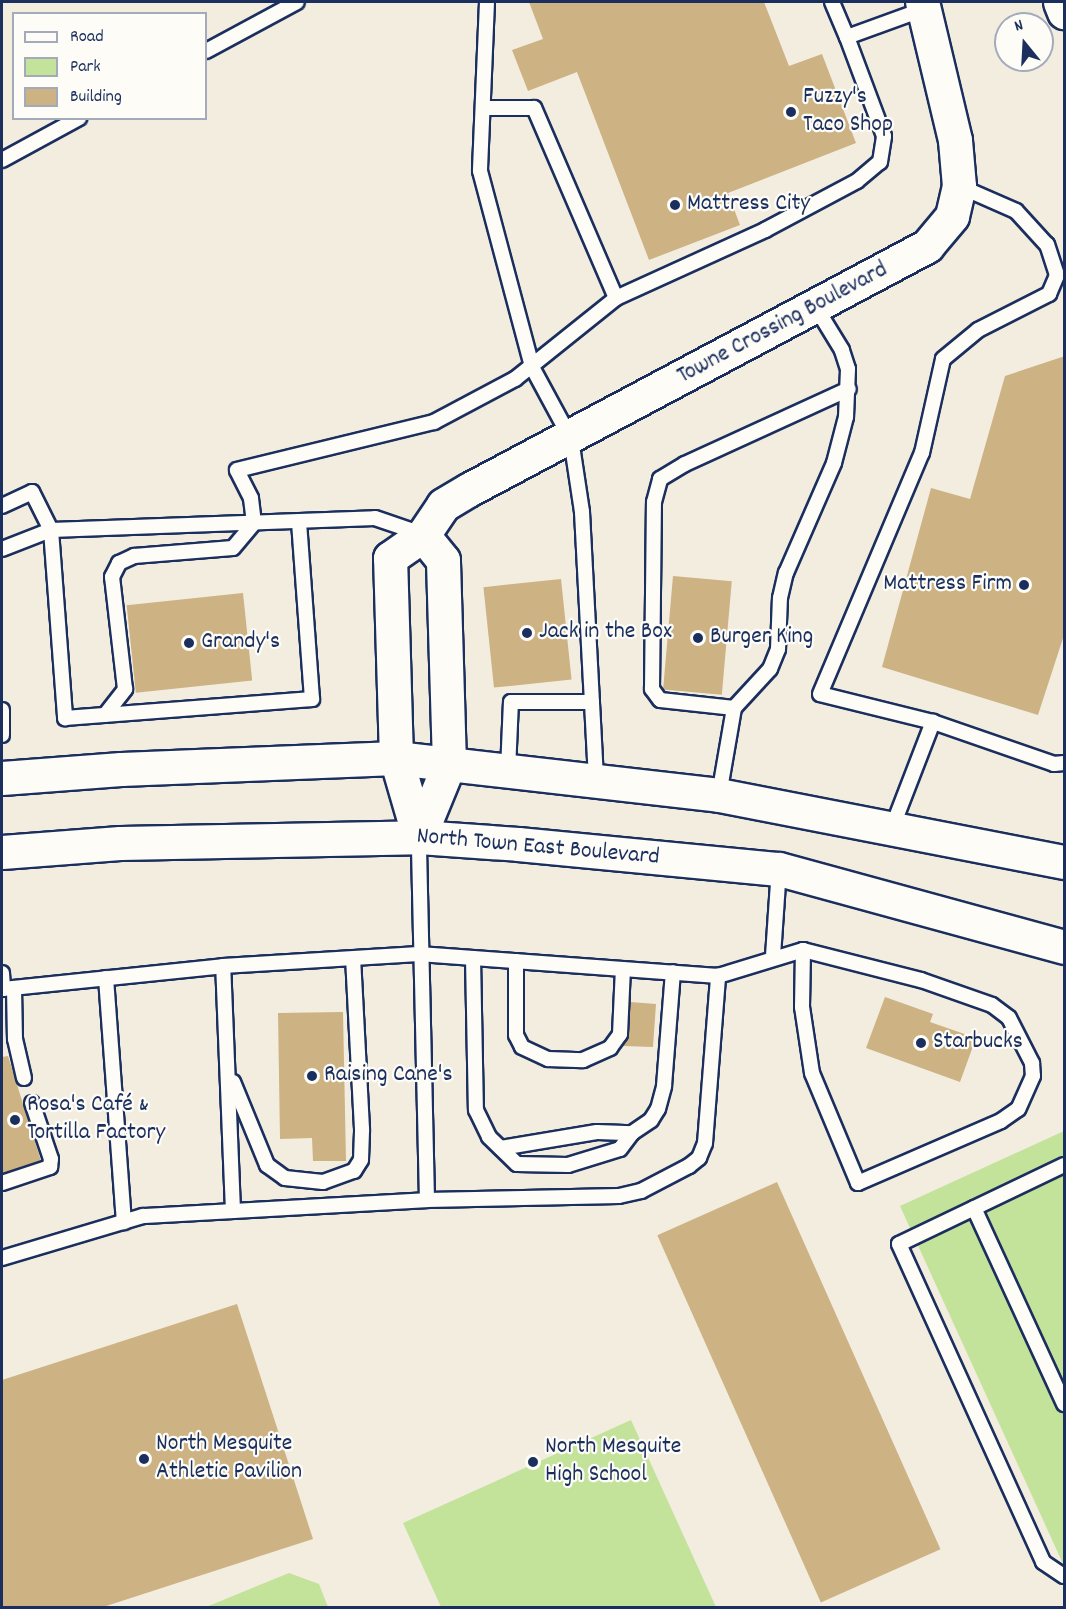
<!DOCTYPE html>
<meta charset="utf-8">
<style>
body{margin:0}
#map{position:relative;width:1066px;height:1609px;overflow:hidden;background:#f3ede0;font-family:Dekko,sans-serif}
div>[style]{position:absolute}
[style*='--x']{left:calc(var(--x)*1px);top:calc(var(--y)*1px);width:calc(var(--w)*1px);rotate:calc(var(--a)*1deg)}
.green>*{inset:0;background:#c3e29a}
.building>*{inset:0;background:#cdb283;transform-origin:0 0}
.roads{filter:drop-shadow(2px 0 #1b2f5e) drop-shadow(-2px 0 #1b2f5e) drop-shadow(0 2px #1b2f5e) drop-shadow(0 -2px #1b2f5e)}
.lane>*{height:14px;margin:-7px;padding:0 7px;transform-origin:7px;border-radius:7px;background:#fdfcf7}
.secondary>*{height:33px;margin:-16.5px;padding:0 16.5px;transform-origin:16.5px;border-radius:16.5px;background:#fdfcf7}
.dots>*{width:16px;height:16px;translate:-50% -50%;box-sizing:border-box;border:3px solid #fdfcf7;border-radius:50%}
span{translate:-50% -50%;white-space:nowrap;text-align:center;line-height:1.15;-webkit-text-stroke:4.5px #fdfcf7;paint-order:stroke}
.poi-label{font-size:24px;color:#1b2f5e}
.left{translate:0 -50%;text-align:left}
.right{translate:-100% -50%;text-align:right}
.street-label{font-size:24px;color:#1b2f5e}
.frame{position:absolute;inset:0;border:3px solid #1b2f5e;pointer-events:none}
.legend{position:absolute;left:12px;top:12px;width:195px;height:108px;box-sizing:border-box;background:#fdfcf7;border:2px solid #a3aaba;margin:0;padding:8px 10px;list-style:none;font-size:18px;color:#1b2f5e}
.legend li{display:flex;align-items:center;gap:12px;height:30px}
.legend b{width:30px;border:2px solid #a3aaba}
.north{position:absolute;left:994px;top:12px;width:60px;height:60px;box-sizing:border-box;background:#fdfcf7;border:2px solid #a3aaba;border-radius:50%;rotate:342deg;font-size:16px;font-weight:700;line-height:24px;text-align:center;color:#1b2f5e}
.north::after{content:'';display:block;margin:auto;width:21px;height:27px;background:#1b2f5e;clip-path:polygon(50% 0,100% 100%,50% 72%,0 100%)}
</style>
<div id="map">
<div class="green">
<div style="clip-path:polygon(1064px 1131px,1064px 1566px,900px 1206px)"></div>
<div style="clip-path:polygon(631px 1420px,716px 1607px,441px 1607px,403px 1523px)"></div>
<div style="clip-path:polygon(289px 1573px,319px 1584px,328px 1607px,206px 1607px)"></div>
</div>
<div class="building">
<div style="clip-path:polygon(529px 2px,764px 2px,789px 66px,822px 54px,856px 143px,728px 193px,740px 225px,649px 260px,577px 72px,528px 91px,512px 50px,543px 39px)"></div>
<div style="clip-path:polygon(1065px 356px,1065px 632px,1038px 715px,882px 667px,931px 488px,970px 499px,1005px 376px)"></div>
<div style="left:673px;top:576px;width:59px;height:114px;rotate:5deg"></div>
<div style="left:561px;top:579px;width:101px;height:78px;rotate:84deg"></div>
<div style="left:243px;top:593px;width:88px;height:117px;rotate:84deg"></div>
<div style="clip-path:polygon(885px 997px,933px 1014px,930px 1022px,976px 1038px,960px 1082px,866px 1048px)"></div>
<div style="clip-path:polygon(630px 1002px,656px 1004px,653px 1047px,623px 1046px,629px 1034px)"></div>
<div style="clip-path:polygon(343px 1012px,346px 1161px,313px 1161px,312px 1138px,280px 1139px,278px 1013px)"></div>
<div style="clip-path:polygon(8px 1056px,41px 1161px,2px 1174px,2px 1057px)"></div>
<div style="left:777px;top:1182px;width:402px;height:131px;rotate:66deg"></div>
<div style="clip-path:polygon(237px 1304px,313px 1539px,100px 1608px,2px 1608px,2px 1380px)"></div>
</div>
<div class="roads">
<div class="lane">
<div style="--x:487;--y:2;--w:169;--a:92.4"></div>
<div style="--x:480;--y:171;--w:203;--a:75.1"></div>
<div style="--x:532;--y:367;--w:82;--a:61.6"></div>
<div style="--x:571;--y:439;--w:74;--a:81.4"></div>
<div style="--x:582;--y:512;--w:269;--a:87"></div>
<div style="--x:832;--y:2;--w:38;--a:67"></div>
<div style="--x:847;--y:37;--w:82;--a:-20"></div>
<div style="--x:206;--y:51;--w:103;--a:-28.3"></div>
<div style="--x:2;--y:160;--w:88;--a:-28.6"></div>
<div style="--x:616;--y:298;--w:164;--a:-24.5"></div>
<div style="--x:765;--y:230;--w:104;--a:-28"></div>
<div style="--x:857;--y:181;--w:30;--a:-40"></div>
<div style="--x:880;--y:162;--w:26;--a:-81"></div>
<div style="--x:884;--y:136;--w:106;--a:-110.5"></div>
<div style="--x:2;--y:506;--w:33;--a:-25"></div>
<div style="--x:32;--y:492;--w:42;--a:63.4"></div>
<div style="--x:51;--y:530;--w:189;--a:85.7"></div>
<div style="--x:65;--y:718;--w:248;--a:-4.4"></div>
<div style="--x:312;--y:699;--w:178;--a:-94.2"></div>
<div style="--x:2;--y:549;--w:53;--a:-21.2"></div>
<div style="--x:51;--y:530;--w:324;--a:-2.1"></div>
<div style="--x:375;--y:518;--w:50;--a:18.8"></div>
<div style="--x:734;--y:708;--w:74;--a:-173.8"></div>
<div style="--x:660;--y:700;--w:14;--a:-126"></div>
<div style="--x:652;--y:689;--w:187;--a:-89.4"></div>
<div style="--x:654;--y:502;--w:24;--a:-75"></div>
<div style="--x:660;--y:479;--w:29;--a:-31"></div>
<div style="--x:685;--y:464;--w:180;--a:-24.6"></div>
<div style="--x:2;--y:710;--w:25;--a:90"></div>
<div style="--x:105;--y:715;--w:33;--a:-52"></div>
<div style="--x:125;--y:689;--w:113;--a:-96.6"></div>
<div style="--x:112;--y:577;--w:16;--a:-63"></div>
<div style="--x:119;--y:563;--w:17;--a:-25"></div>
<div style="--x:134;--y:556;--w:99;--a:-4.6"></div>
<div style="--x:233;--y:548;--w:33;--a:-50"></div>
<div style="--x:254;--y:523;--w:25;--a:-97"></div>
<div style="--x:251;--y:498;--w:31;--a:-117"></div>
<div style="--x:237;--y:470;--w:203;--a:-13.7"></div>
<div style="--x:434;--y:422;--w:92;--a:-28"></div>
<div style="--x:515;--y:379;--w:129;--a:-38.7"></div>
<div style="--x:616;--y:298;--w:207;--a:-113.3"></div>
<div style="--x:534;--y:108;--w:51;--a:180"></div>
<div style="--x:933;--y:722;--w:128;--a:19.1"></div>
<div style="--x:1054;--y:764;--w:10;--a:-6"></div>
<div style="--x:508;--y:770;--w:68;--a:-87.5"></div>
<div style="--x:511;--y:702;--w:81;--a:0"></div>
<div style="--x:719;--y:795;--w:88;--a:-80.2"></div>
<div style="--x:734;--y:708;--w:53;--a:-47.3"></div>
<div style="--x:770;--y:669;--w:22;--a:-68"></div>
<div style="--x:778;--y:649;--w:51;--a:-87.8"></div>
<div style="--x:780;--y:598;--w:26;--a:-77"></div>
<div style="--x:786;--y:573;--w:120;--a:-66.4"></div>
<div style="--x:834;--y:463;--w:48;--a:-75.4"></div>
<div style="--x:846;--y:417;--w:48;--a:-87.6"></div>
<div style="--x:848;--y:369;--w:20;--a:-108"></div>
<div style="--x:842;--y:350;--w:52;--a:-121.5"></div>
<div style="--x:892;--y:828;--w:114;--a:-68.9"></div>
<div style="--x:933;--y:722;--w:116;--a:-166.1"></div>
<div style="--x:820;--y:694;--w:262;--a:-67.1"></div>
<div style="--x:922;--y:453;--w:96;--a:-77.4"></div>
<div style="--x:943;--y:359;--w:45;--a:-39.6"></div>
<div style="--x:978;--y:330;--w:80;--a:-26.9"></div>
<div style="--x:1049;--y:294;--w:21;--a:-67"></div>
<div style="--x:1057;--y:275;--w:32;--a:-108"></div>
<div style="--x:1047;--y:245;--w:46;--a:-132.4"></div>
<div style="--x:1016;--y:211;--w:62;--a:-156.3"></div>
<div style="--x:773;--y:956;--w:87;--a:-86.1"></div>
<div style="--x:473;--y:958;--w:152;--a:88.9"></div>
<div style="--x:476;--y:1110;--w:30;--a:64"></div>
<div style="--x:489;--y:1137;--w:39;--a:44"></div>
<div style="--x:517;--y:1164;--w:51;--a:1.1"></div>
<div style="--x:568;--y:1165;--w:54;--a:-17.1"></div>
<div style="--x:620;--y:1149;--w:20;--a:-53"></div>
<div style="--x:516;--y:961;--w:74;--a:90"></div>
<div style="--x:516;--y:1035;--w:13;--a:63"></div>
<div style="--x:522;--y:1047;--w:29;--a:25"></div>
<div style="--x:548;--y:1059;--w:35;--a:2"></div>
<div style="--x:583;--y:1060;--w:30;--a:-24"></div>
<div style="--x:610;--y:1048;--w:17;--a:-54"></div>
<div style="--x:620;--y:1034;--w:65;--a:-87.4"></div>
<div style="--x:2;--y:973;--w:16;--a:86"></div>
<div style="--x:106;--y:978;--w:245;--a:85.8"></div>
<div style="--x:14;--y:988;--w:51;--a:88.9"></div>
<div style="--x:15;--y:1039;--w:40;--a:77"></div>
<div style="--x:2;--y:989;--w:222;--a:-5.9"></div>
<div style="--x:233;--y:1082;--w:90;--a:67.7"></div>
<div style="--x:267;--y:1165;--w:22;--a:36"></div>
<div style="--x:285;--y:1178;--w:38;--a:6"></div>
<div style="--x:323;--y:1182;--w:33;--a:-20"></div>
<div style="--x:354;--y:1171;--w:13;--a:-58"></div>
<div style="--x:361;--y:1160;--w:31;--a:-88"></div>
<div style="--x:362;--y:1129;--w:170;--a:-93"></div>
<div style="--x:501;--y:1148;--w:97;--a:-9.5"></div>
<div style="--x:597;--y:1132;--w:35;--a:2"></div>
<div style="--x:632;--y:1133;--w:23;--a:-34"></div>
<div style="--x:651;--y:1120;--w:13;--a:-58"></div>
<div style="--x:658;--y:1109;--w:24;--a:-75"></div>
<div style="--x:664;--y:1086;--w:114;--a:-85.5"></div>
<div style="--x:1064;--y:1165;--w:183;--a:154.4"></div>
<div style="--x:899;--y:1244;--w:349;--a:65.6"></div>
<div style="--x:1043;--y:1562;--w:25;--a:34"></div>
<div style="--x:2;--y:1183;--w:51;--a:-18.4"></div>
<div style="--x:50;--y:1167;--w:8;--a:-83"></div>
<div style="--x:51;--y:1159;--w:59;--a:-108.7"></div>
<div style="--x:427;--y:1200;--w:192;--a:-1.2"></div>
<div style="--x:619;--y:1196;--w:23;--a:-13"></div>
<div style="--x:641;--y:1191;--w:54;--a:-27.5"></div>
<div style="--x:689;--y:1166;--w:13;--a:-39"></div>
<div style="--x:699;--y:1158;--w:16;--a:-68"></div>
<div style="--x:705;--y:1143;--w:168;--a:-85.5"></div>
<div style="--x:974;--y:1208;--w:216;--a:65.3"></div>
<div style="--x:233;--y:1211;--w:245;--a:-92.3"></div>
<div style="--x:223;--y:966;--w:196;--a:-3.5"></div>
<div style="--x:419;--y:954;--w:300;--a:4.2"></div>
<div style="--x:718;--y:976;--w:89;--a:-17"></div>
<div style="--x:803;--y:950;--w:122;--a:14.3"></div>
<div style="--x:921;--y:980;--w:75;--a:19.4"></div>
<div style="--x:992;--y:1005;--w:21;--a:37"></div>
<div style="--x:1009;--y:1018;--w:51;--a:62.9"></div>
<div style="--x:1032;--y:1063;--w:13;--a:86"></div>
<div style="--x:1033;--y:1076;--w:36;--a:114"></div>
<div style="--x:1018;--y:1109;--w:21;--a:145"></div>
<div style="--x:1001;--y:1121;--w:156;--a:156.6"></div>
<div style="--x:858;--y:1183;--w:119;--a:-112.7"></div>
<div style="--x:812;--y:1073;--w:67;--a:-98.6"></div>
<div style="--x:802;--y:1007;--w:57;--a:-89"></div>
<div style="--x:2;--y:1258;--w:147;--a:-16.6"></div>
<div style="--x:143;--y:1216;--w:284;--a:-3.2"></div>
<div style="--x:427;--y:1200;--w:363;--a:-91.3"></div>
</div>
<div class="secondary">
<div style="--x:1060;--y:2;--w:11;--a:68"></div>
<div style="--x:2;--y:778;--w:119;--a:-4.3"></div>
<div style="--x:121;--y:769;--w:275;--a:-2.3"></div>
<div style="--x:396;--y:758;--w:325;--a:6.5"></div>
<div style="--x:719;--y:795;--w:351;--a:11"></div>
<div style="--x:419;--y:837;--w:82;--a:-106.2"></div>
<div style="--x:396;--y:758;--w:200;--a:-91.7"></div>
<div style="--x:390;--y:558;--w:40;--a:-34.9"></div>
<div style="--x:423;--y:535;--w:36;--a:-56"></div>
<div style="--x:443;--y:505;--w:31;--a:-31"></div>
<div style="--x:470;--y:489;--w:518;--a:-28"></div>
<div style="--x:927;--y:246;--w:39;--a:-50"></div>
<div style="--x:952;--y:216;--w:31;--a:-77"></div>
<div style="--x:959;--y:186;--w:46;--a:-95"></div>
<div style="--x:955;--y:140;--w:142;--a:-103.4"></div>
<div style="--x:419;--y:837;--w:79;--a:-67.7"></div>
<div style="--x:449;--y:764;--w:204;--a:-91.7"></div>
<div style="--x:443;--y:560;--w:32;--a:-129"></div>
<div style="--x:2;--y:852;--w:118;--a:-4.4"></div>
<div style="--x:120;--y:843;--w:299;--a:-1.1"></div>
<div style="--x:419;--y:837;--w:99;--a:4"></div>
<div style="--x:518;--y:844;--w:262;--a:5.5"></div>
<div style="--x:779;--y:869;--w:295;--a:15.3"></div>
</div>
</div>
<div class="dots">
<div style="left:791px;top:112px;background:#1b2f5e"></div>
<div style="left:675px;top:205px;background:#1b2f5e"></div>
<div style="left:1024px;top:585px;background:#1b2f5e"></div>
<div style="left:527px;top:633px;background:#1b2f5e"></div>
<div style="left:698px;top:638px;background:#1b2f5e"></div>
<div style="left:189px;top:643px;background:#1b2f5e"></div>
<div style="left:921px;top:1043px;background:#1b2f5e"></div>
<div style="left:312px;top:1076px;background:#1b2f5e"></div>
<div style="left:15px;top:1120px;background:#1b2f5e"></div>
<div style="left:144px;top:1459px;background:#1b2f5e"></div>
<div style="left:533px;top:1462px;background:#1b2f5e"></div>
</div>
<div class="poi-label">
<span class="left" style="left:803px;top:112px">Fuzzy's<br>Taco Shop</span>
<span class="left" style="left:687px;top:205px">Mattress City</span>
<span class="right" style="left:1012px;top:585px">Mattress Firm</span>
<span class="left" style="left:539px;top:633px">Jack in the Box</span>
<span class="left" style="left:710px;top:638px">Burger King</span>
<span class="left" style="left:201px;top:643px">Grandy's</span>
<span class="left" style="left:933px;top:1043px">Starbucks</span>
<span class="left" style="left:324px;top:1076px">Raising Cane's</span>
<span class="left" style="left:27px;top:1120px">Rosa's Café &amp;<br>Tortilla Factory</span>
<span class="left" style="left:156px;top:1459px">North Mesquite<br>Athletic Pavilion</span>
<span class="left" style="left:545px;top:1462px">North Mesquite<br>High School</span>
</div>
<div class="street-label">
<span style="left:783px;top:324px;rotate:-28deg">Towne Crossing Boulevard</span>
<span style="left:538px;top:848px;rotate:5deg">North Town East Boulevard</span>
</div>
<div class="frame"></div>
<ul class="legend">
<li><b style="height:8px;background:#fdfcf7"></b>Road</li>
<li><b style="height:16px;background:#c3e29a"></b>Park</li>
<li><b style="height:16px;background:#cdb283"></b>Building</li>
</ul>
<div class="north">N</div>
</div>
